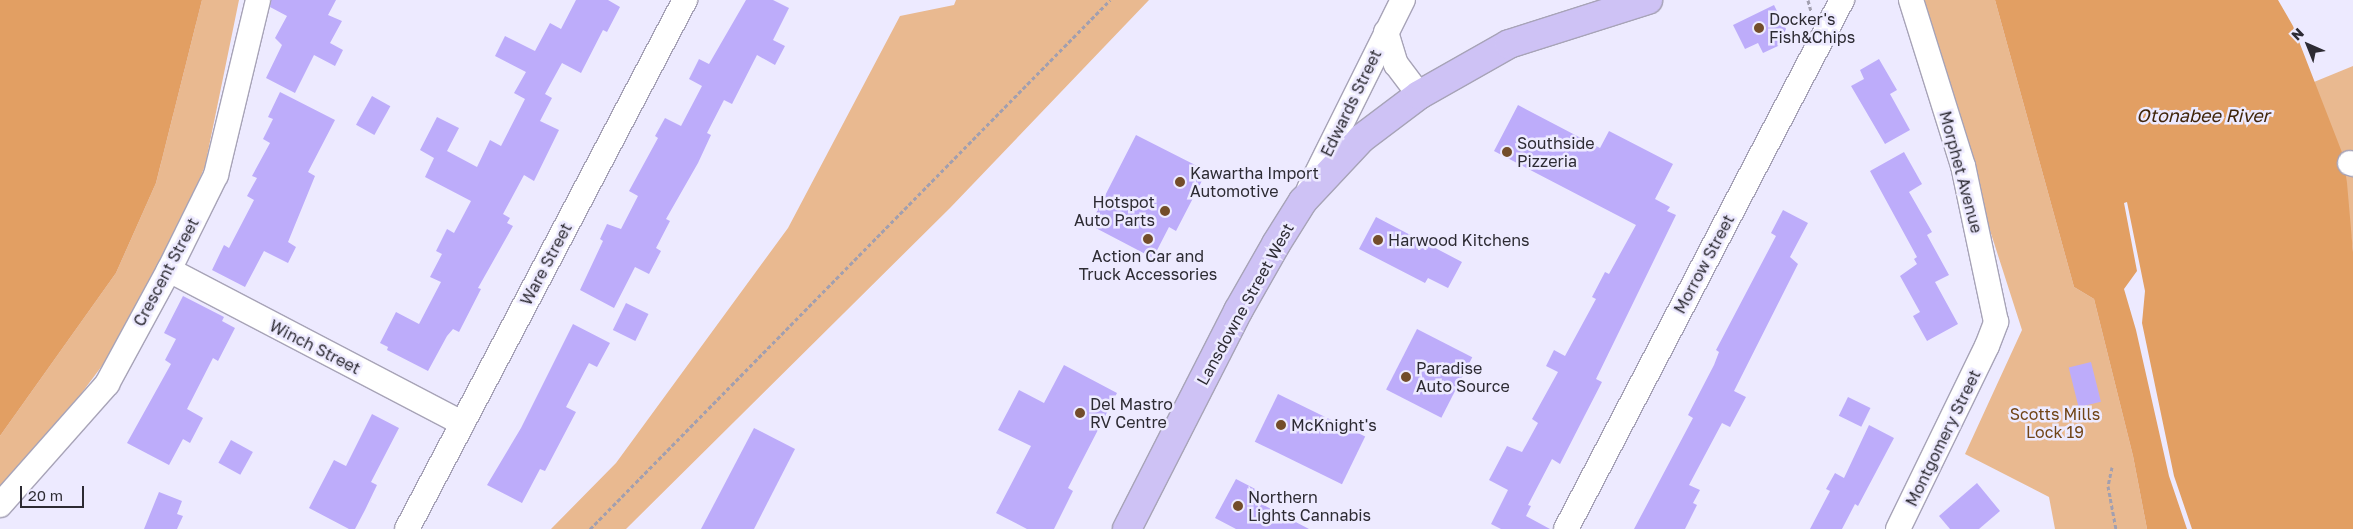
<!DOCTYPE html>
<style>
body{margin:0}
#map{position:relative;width:2353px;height:529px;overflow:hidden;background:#edeaff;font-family:"Golos Text",sans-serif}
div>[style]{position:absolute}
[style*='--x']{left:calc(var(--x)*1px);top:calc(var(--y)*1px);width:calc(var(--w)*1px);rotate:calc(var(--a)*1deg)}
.green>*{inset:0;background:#e9b990}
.water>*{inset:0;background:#e29f63}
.building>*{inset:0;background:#bdacfa;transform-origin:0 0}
.path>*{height:3px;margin-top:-1.5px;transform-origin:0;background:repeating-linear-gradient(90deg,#a29faf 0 4px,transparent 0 6.5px)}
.roads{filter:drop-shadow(1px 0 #a7a3b7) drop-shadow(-1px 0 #a7a3b7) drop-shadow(0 1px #a7a3b7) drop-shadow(0 -1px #a7a3b7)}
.minor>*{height:24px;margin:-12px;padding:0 12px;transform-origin:12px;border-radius:12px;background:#fff}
.major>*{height:28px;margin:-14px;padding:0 14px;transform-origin:14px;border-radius:14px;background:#cec2f5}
.dots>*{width:14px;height:14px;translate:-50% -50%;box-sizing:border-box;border:2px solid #edeaff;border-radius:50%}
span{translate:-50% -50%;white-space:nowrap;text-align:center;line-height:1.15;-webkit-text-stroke:5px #edeaff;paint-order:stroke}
.poi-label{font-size:16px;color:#2d2b33}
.left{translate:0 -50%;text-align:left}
.right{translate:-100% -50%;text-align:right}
.street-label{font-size:16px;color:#2d2b33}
.park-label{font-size:16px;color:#704417}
.water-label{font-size:18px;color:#40250a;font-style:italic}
.north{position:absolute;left:2283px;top:20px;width:50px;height:50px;-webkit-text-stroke:4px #edeaff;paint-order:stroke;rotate:316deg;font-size:14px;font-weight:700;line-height:20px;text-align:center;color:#2d2b33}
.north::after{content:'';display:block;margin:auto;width:18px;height:22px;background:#2d2b33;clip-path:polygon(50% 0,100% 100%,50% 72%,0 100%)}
.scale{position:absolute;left:20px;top:486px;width:64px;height:22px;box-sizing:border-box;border:2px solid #2d2b33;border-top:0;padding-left:6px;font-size:15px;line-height:18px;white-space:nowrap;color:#2d2b33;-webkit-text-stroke:4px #edeaff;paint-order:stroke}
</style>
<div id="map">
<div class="green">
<div style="clip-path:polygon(202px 0,239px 0,205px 166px,167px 257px,116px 347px,34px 457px,0 488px,0 436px,116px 273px,156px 183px)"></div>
<div style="clip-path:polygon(956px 0,1149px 0,950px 208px,626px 529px,551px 529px,616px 463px,788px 228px,900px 16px,954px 5px)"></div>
<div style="clip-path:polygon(1916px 0,1995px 0,2074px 287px,2094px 299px,2133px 456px,2147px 529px,2055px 529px,2049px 497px,1965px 454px,2022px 330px)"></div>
<div style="clip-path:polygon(2353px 66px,2353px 252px,2342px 160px,2314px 82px)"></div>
</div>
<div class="water">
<div style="clip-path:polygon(0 0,202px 0,156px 183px,116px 273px,0 436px)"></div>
<div style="clip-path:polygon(1995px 0,2278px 0,2293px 26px,2343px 155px,2347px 183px,2353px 252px,2353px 529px,2192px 529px,2174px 476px,2142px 323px,2145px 291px,2127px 202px,2124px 203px,2137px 271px,2124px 289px,2136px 330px,2169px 476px,2187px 529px,2147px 529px,2133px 456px,2094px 299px,2074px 287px)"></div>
</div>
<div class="building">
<div style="clip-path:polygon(271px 0,336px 0,328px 15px,342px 21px,330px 43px,343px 50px,335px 66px,314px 55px,295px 93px,266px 78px,282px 45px,275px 38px,287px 16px,270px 7px)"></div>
<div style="clip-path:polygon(576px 0,608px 0,620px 7px,607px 32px,603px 30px,581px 73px,562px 63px,545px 94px,552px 98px,540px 121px,559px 130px,534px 181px,524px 175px,503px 214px,510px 218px,507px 223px,513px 226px,478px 288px,481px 289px,459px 332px,453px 329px,447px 336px,428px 371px,387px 350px,388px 347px,380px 343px,396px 312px,419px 324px,441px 282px,430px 277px,442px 254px,436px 251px,447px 229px,454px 233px,471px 201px,425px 177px,434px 158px,420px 150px,437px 117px,459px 128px,447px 151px,477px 167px,490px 140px,501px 146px,525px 99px,514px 93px,526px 72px,495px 56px,505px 36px,535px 51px,550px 23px,561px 29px)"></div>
<div style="clip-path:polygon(746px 0,773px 0,789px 8px,773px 40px,785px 46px,775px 65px,757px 55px,732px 104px,724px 100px,707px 133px,711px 135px,698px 163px,666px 219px,670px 221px,656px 248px,661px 251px,649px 274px,635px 267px,614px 308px,580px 290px,603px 241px,600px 239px,607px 224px,621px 229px,638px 196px,629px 191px,658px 138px,655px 136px,665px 118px,681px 126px,702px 86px,689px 79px,699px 59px,709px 64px)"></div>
<div style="clip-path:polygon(1774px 5px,1786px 29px,1778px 46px,1763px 53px,1758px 43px,1745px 49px,1733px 25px)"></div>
<div style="clip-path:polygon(1879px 59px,1897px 90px,1890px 94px,1910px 130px,1885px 144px,1851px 86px,1864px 79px,1860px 70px)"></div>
<div style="clip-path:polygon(280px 92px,335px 120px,308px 172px,315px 176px,288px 242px,296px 247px,288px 263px,264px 251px,245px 287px,212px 270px,224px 245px,229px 248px,254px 200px,247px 196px,257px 178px,252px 176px,270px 143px,263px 139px,273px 119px,268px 117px)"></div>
<div style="left:372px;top:96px;width:21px;height:33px;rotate:29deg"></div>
<div style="clip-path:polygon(1518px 105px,1600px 148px,1609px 131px,1673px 164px,1655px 199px,1670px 207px,1667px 211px,1676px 215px,1596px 379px,1602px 382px,1585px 415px,1560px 464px,1552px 459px,1528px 505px,1531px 506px,1526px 516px,1550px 529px,1501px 529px,1491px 524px,1508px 490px,1489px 480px,1507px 446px,1522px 452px,1538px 423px,1532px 419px,1558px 372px,1546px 366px,1554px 350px,1565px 356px,1596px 299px,1592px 297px,1605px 272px,1609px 274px,1636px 225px,1494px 151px)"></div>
<div style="clip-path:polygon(1136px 135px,1207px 171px,1176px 231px,1169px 227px,1153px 258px,1090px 225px)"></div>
<div style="clip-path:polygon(1904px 152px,1922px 184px,1909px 192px,1932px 232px,1927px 235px,1949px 275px,1935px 282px,1958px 324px,1927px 341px,1913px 316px,1920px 312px,1900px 276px,1917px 264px,1914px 259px,1917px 257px,1870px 171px)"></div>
<div style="clip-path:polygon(1783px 210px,1808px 223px,1790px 257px,1798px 264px,1734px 391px,1746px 397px,1730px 427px,1722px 423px,1689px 485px,1700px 490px,1693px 503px,1697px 505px,1685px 529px,1634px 529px,1693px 418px,1688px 415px,1714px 365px,1719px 352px,1716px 350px,1776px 236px,1771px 233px)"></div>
<div style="clip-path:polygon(1376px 217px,1462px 262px,1448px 288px,1428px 278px,1425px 283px,1359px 249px)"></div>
<div style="clip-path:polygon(183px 296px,224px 317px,222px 321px,235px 328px,218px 361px,213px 358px,187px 409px,203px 418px,190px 443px,183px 439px,169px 465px,127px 443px,171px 364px,165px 360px,176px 339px,164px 333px)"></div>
<div style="left:626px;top:303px;width:25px;height:30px;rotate:26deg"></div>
<div style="clip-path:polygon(573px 324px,610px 343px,597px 367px,589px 363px,566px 407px,576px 412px,545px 471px,540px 469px,522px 503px,487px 485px,521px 428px)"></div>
<div style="left:1417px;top:329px;width:62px;height:68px;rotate:27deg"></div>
<div style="left:2091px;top:362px;width:41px;height:23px;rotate:76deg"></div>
<div style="clip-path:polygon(1064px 365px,1117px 393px,1068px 488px,1073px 491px,1054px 529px,1027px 529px,996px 513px,1031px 446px,998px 430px,1019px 390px,1044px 403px)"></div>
<div style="left:1278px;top:394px;width:97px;height:53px;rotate:26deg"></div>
<div style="left:1848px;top:397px;width:25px;height:21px;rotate:26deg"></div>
<div style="clip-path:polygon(372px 414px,399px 428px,371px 482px,377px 485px,365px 510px,355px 529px,349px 529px,309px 508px,334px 460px,346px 466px)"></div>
<div style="clip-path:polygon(1869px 425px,1894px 438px,1858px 506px,1855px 504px,1842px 529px,1810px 529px,1830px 491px,1826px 489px,1835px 473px,1844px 478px)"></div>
<div style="clip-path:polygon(754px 428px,795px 449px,754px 529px,701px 529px)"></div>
<div style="left:231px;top:440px;width:25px;height:26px;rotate:29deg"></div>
<div style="clip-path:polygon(1236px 479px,1261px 492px,1256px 501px,1309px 529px,1236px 529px,1215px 518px)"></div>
<div style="clip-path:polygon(1977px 483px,2000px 511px,1979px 529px,1950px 529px,1939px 516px)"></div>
<div style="clip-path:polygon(159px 492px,182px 501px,177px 514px,183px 516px,177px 529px,144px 529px)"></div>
</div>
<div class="path">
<div style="--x:1808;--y:0;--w:11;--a:75"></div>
<div style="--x:2112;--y:467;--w:19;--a:102"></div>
<div style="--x:2108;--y:486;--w:44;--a:79.5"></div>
<div style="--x:590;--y:529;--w:742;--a:-45.49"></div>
</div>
<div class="roads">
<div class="minor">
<div style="--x:1386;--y:32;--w:34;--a:73"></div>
<div style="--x:1396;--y:64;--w:39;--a:53"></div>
<div style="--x:2350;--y:163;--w:3;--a:18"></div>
<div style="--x:1309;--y:189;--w:211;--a:-63.6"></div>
<div style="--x:169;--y:270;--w:331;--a:27.6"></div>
<div style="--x:0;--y:505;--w:162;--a:-48.5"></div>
<div style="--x:107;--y:384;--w:130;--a:-61.5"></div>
<div style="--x:169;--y:270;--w:106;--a:-63.7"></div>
<div style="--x:216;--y:175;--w:180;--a:-76.5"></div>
<div style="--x:407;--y:529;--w:598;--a:-62.28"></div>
<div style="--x:1566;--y:529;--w:597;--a:-62.45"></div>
<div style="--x:1898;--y:529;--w:203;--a:-64.1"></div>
<div style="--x:1987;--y:346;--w:26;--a:-69"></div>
<div style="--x:1996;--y:322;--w:159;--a:-101.9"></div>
<div style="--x:1963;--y:166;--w:174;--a:-107.4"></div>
</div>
<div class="major">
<div style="--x:1127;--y:529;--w:245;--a:-63"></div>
<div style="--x:1238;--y:311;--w:77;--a:-60.4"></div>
<div style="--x:1276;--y:244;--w:51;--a:-57.9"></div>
<div style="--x:1303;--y:201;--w:86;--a:-46.9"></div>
<div style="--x:1362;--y:138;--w:71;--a:-37"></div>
<div style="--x:1419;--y:95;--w:103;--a:-29.5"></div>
<div style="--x:1509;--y:44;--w:146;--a:-17.6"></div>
</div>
</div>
<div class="dots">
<div style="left:1759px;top:28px;background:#734d2a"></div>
<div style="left:1507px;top:152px;background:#734d2a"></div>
<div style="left:1180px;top:182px;background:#734d2a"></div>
<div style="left:1165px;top:211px;background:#734d2a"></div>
<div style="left:1148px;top:239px;background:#734d2a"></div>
<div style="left:1378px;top:240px;background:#734d2a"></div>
<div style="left:1406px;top:377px;background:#734d2a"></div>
<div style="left:1080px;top:413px;background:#734d2a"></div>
<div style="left:1281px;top:425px;background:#734d2a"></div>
<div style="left:1238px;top:506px;background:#734d2a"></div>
</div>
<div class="poi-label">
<span class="left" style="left:1769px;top:28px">Docker's<br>Fish&amp;Chips</span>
<span class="left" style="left:1517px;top:152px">Southside<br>Pizzeria</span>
<span class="left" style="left:1190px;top:182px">Kawartha Import<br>Automotive</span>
<span class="right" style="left:1155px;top:211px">Hotspot<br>Auto Parts</span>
<span class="left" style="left:1388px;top:240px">Harwood Kitchens</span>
<span style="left:1148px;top:265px">Action Car and<br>Truck Accessories</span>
<span class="left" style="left:1416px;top:377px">Paradise<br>Auto Source</span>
<span class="left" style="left:1090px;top:413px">Del Mastro<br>RV Centre</span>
<span class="left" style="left:1291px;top:425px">McKnight's</span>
<span class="left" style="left:1248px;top:506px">Northern<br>Lights Cannabis</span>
</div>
<div class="street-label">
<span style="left:1351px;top:103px;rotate:-64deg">Edwards Street</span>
<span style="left:1961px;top:172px;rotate:75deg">Morphet Avenue</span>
<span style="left:546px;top:264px;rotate:-62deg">Ware Street</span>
<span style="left:1704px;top:264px;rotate:-62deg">Morrow Street</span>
<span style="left:166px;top:272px;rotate:-62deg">Crescent Street</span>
<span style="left:1245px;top:304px;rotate:-61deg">Lansdowne Street West</span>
<span style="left:315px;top:347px;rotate:27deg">Winch Street</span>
<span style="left:1943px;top:438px;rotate:-64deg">Montgomery Street</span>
</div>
<div class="park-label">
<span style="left:2055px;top:423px">Scotts Mills<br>Lock 19</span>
</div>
<div class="water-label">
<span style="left:2203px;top:115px">Otonabee River</span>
</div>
<div class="north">N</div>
<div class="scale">20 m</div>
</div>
